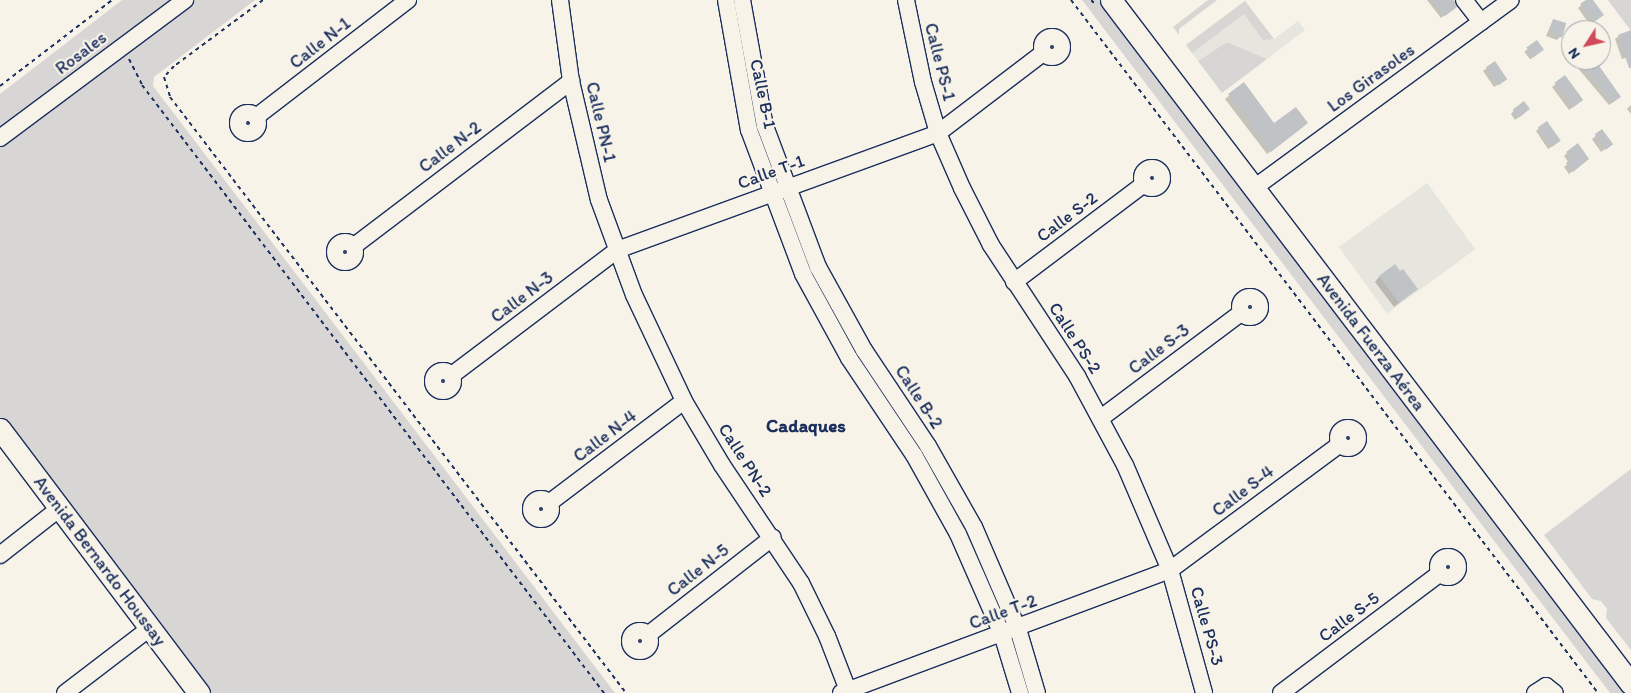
<!DOCTYPE html>
<meta charset="utf-8">
<style>
body{margin:0}
#map{position:relative;width:1631px;height:693px;overflow:hidden;background:#f7f3e8;font-family:Itim,sans-serif}
div>[style]{position:absolute}
[style*='--x']{left:calc(var(--x)*1px);top:calc(var(--y)*1px);width:calc(var(--w)*1px);rotate:calc(var(--a)*1deg)}
.built>*{inset:0;background:#e6e5de;transform-origin:0 0}
.green>*{inset:0;background:#d7d6d4}
.shadow>*{inset:0;background:#0003;transform-origin:0 0}
.building>*{inset:0;background:#c0c3c5;transform-origin:0 0}
.path>*{height:2px;margin-top:-1px;transform-origin:0;background:repeating-linear-gradient(90deg,#1b2f5e 0 4px,transparent 0 8px)}
.roads{filter:drop-shadow(1px 0 #1b2f5e) drop-shadow(-1px 0 #1b2f5e) drop-shadow(0 1px #1b2f5e) drop-shadow(0 -1px #1b2f5e)}
.minor>*{height:16px;margin:-8px;padding:0 8px;transform-origin:8px;border-radius:8px;background:#f7f3e8}
.minor>.ring{margin:-8px;padding:0;box-sizing:content-box;background:none;border:16px solid #f7f3e8;border-radius:50%}
.major>*{height:21px;margin:-10.5px;padding:0 10.5px;transform-origin:10.5px;border-radius:10.5px;background:#f7f3e8}
span{translate:-50% -50%;white-space:nowrap;text-align:center;line-height:1.15;-webkit-text-stroke:4.5px #f7f3e8;paint-order:stroke}
.street-label{font-size:18px;color:#1b2f5e}
.neighbourhood-label{font-size:19px;color:#1b2f5e;font-weight:700}
.north{position:absolute;left:1561px;top:20px;width:50px;height:50px;box-sizing:border-box;background:#f7f3e8;border:1px solid #9fa5b1;border-radius:50%;rotate:235deg;font-size:14px;font-weight:700;line-height:20px;text-align:center;color:#1b2f5e}
.north::after{content:'';display:block;margin:auto;width:18px;height:22px;background:#d1495b;clip-path:polygon(50% 0,100% 100%,50% 72%,0 100%)}
</style>
<div id="map">
<div class="built">
<div style="clip-path:polygon(1245px 1px,1274px 39px,1298px 21px,1305px 30px,1267px 59px,1227px 42px,1198px 61px,1186px 45px)"></div>
<div style="left:1427px;top:183px;width:82px;height:109px;rotate:54deg"></div>
</div>
<div class="green">
<div style="clip-path:polygon(122px 0,185px 0,127px 52px,194px 0,255px 0,154px 77px,153px 86px,615px 693px,199px 693px,0 429px,0 94px)"></div>
<div style="clip-path:polygon(1082px 0,1106px 0,1631px 693px,1610px 693px)"></div>
<div style="clip-path:polygon(1208px 0,1217px 0,1179px 29px,1179px 35px,1173px 27px)"></div>
<div style="clip-path:polygon(1608px 0,1631px 0,1631px 31px)"></div>
<div style="clip-path:polygon(1245px 1px,1274px 39px,1263px 40px,1244px 14px,1192px 53px,1186px 45px)"></div>
<div style="clip-path:polygon(1227px 42px,1267px 59px,1222px 93px,1198px 61px)"></div>
<div style="clip-path:polygon(1631px 469px,1631px 650px,1606px 618px,1607px 609px,1601px 601px,1592px 599px,1544px 535px)"></div>
</div>
<div class="shadow">
<div style="clip-path:polygon(1427px 0,1453px 0,1452px 10px,1441px 18px)"></div>
<div style="clip-path:polygon(1588px 0,1591px 0,1599px 18px,1590px 25px,1578px 8px)"></div>
<div style="clip-path:polygon(1553px 20px,1560px 37px,1557px 40px,1546px 36px)"></div>
<div style="clip-path:polygon(1619px 36px,1631px 38px,1631px 56px,1622px 59px,1615px 39px)"></div>
<div style="left:1537px;top:42px;width:10px;height:16px;rotate:53deg"></div>
<div style="clip-path:polygon(1571px 60px,1593px 60px,1616px 100px,1609px 105px)"></div>
<div style="clip-path:polygon(1487px 68px,1502px 82px,1494px 87px,1483px 71px)"></div>
<div style="clip-path:polygon(1243px 84px,1274px 125px,1303px 127px,1267px 154px,1225px 99px)"></div>
<div style="clip-path:polygon(1556px 84px,1578px 103px,1569px 110px,1552px 87px)"></div>
<div style="clip-path:polygon(1631px 105px,1631px 114px,1627px 109px)"></div>
<div style="clip-path:polygon(1514px 110px,1525px 113px,1515px 120px,1511px 114px)"></div>
<div style="clip-path:polygon(1539px 128px,1556px 144px,1548px 149px,1536px 131px)"></div>
<div style="clip-path:polygon(1602px 131px,1608px 147px,1601px 152px,1592px 139px)"></div>
<div style="clip-path:polygon(1567px 153px,1584px 162px,1569px 174px,1564px 167px,1569px 163px,1564px 156px)"></div>
<div style="clip-path:polygon(1380px 276px,1416px 289px,1394px 307px,1375px 282px)"></div>
</div>
<div class="building">
<div style="clip-path:polygon(1432px 0,1454px 0,1457px 7px,1445px 16px)"></div>
<div style="clip-path:polygon(1586px 0,1593px 0,1604px 15px,1594px 22px,1580px 4px)"></div>
<div style="left:1553px;top:19px;width:14px;height:15px;rotate:17deg"></div>
<div style="clip-path:polygon(1631px 30px,1631px 68px,1629px 68px,1618px 35px)"></div>
<div style="left:1537px;top:40px;width:12px;height:13px;rotate:55deg"></div>
<div style="clip-path:polygon(1577px 60px,1595px 60px,1621px 97px,1612px 103px)"></div>
<div style="left:1495px;top:61px;width:22px;height:11px;rotate:56deg"></div>
<div style="left:1565px;top:75px;width:31px;height:13px;rotate:54deg"></div>
<div style="clip-path:polygon(1244px 82px,1274px 123px,1296px 107px,1308px 123px,1271px 152px,1228px 94px)"></div>
<div style="left:1524px;top:101px;width:10px;height:14px;rotate:53deg"></div>
<div style="left:1547px;top:121px;width:24px;height:11px;rotate:55deg"></div>
<div style="left:1602px;top:129px;width:19px;height:9px;rotate:54deg"></div>
<div style="clip-path:polygon(1578px 143px,1589px 159px,1573px 172px,1566px 163px,1571px 159px,1566px 152px)"></div>
<div style="clip-path:polygon(1395px 264px,1400px 271px,1403px 269px,1418px 289px,1399px 303px,1379px 276px)"></div>
</div>
<div class="path">
<div style="--x:263;--y:0;--w:111;--a:143.4"></div>
<div style="--x:174;--y:66;--w:15;--a:132"></div>
<div style="--x:164;--y:77;--w:21;--a:73"></div>
<div style="--x:170;--y:97;--w:750;--a:52.58"></div>
<div style="--x:1071;--y:0;--w:871;--a:52.75"></div>
<div style="--x:1091;--y:0;--w:6;--a:45"></div>
<div style="--x:129;--y:59;--w:29;--a:63"></div>
<div style="--x:142;--y:85;--w:764;--a:52.77"></div>
<div style="--x:0;--y:86;--w:141;--a:-37.5"></div>
</div>
<div class="roads">
<div class="minor">
<div style="--x:560;--y:0;--w:82;--a:82.3"></div>
<div style="--x:571;--y:81;--w:122;--a:76.8"></div>
<div style="--x:599;--y:200;--w:101;--a:69.8"></div>
<div style="--x:634;--y:295;--w:117;--a:64.7"></div>
<div style="--x:684;--y:401;--w:74;--a:59.3"></div>
<div style="--x:722;--y:465;--w:142;--a:56.2"></div>
<div style="--x:801;--y:583;--w:59;--a:63.9"></div>
<div style="--x:827;--y:636;--w:61;--a:68.9"></div>
<div style="--x:726;--y:0;--w:132;--a:80"></div>
<div style="--x:749;--y:130;--w:154;--a:69.4"></div>
<div style="--x:803;--y:274;--w:96;--a:61.3"></div>
<div style="--x:849;--y:358;--w:117;--a:56.2"></div>
<div style="--x:914;--y:455;--w:90;--a:60.9"></div>
<div style="--x:958;--y:534;--w:109;--a:66.3"></div>
<div style="--x:1002;--y:634;--w:62;--a:73"></div>
<div style="--x:742;--y:0;--w:128;--a:79.7"></div>
<div style="--x:765;--y:126;--w:151;--a:69.4"></div>
<div style="--x:818;--y:267;--w:95;--a:61"></div>
<div style="--x:864;--y:350;--w:115;--a:56.3"></div>
<div style="--x:928;--y:446;--w:93;--a:60.4"></div>
<div style="--x:974;--y:527;--w:111;--a:66.7"></div>
<div style="--x:1018;--y:629;--w:67;--a:73.5"></div>
<div style="--x:906;--y:0;--w:84;--a:78.3"></div>
<div style="--x:923;--y:82;--w:53;--a:73.6"></div>
<div style="--x:938;--y:133;--w:60;--a:66.4"></div>
<div style="--x:962;--y:188;--w:64;--a:63"></div>
<div style="--x:991;--y:245;--w:157;--a:56.7"></div>
<div style="--x:1077;--y:376;--w:101;--a:61.7"></div>
<div style="--x:1125;--y:465;--w:114;--a:66.8"></div>
<div style="--x:1170;--y:570;--w:128;--a:74.5"></div>
<div style="--x:1464;--y:0;--w:28;--a:52"></div>
<div class="ring" style="left:1042px;top:37px;width:4px;height:4px"></div>
<div class="ring" style="left:238px;top:113px;width:4px;height:4px"></div>
<div style="--x:256;--y:117;--w:192;--a:-37.6"></div>
<div style="--x:0;--y:138;--w:231;--a:-36.7"></div>
<div class="ring" style="left:1142px;top:168px;width:4px;height:4px"></div>
<div style="--x:1254;--y:188;--w:318;--a:-36.2"></div>
<div class="ring" style="left:335px;top:242px;width:4px;height:4px"></div>
<div style="--x:354;--y:246;--w:273;--a:-37.2"></div>
<div style="--x:1014;--y:282;--w:163;--a:-37"></div>
<div class="ring" style="left:1240px;top:297px;width:4px;height:4px"></div>
<div class="ring" style="left:433px;top:371px;width:4px;height:4px"></div>
<div style="--x:452;--y:375;--w:207;--a:-37.1"></div>
<div style="--x:617;--y:250;--w:342;--a:-20"></div>
<div style="--x:938;--y:133;--w:132;--a:-37.3"></div>
<div style="--x:1101;--y:418;--w:175;--a:-36.9"></div>
<div class="ring" style="left:1338px;top:428px;width:4px;height:4px"></div>
<div class="ring" style="left:531px;top:499px;width:4px;height:4px"></div>
<div style="--x:549;--y:503;--w:169;--a:-37.1"></div>
<div style="--x:0;--y:555;--w:76;--a:-38.1"></div>
<div class="ring" style="left:1438px;top:557px;width:4px;height:4px"></div>
<div class="ring" style="left:630px;top:631px;width:4px;height:4px"></div>
<div style="--x:649;--y:634;--w:157;--a:-38"></div>
<div style="--x:65;--y:693;--w:107;--a:-37.4"></div>
<div style="--x:841;--y:693;--w:351;--a:-20.5"></div>
<div style="--x:1170;--y:570;--w:212;--a:-36.5"></div>
<div style="--x:1281;--y:693;--w:199;--a:-37"></div>
<div style="--x:1535;--y:693;--w:13;--a:-32"></div>
<div style="--x:1546;--y:686;--w:11;--a:38"></div>
</div>
<div class="major">
<div style="--x:1111;--y:0;--w:859;--a:52.76"></div>
<div style="--x:0;--y:429;--w:331;--a:53"></div>
</div>
</div>
<div class="street-label">
<span style="left:320px;top:43px;rotate:-38deg">Calle N-1</span>
<span style="left:81px;top:53px;rotate:-37deg">Rosales</span>
<span style="left:940px;top:62px;rotate:76deg">Calle PS-1</span>
<span style="left:1371px;top:78px;rotate:-36deg">Los Girasoles</span>
<span style="left:763px;top:94px;rotate:78deg">Calle B-1</span>
<span style="left:601px;top:122px;rotate:77deg">Calle PN-1</span>
<span style="left:450px;top:147px;rotate:-37deg">Calle N-2</span>
<span style="left:771px;top:172px;rotate:-20deg">Calle T-1</span>
<span style="left:1067px;top:217px;rotate:-37deg">Calle S-2</span>
<span style="left:522px;top:297px;rotate:-37deg">Calle N-3</span>
<span style="left:1075px;top:338px;rotate:57deg">Calle PS-2</span>
<span style="left:1371px;top:342px;rotate:53deg">Avenida Fuerza Aérea</span>
<span style="left:1159px;top:349px;rotate:-37deg">Calle S-3</span>
<span style="left:919px;top:397px;rotate:57deg">Calle B-2</span>
<span style="left:605px;top:436px;rotate:-37deg">Calle N-4</span>
<span style="left:745px;top:460px;rotate:57deg">Calle PN-2</span>
<span style="left:1243px;top:491px;rotate:-37deg">Calle S-4</span>
<span style="left:100px;top:561px;rotate:53deg">Avenida Bernardo Houssay</span>
<span style="left:698px;top:570px;rotate:-38deg">Calle N-5</span>
<span style="left:1003px;top:612px;rotate:-20deg">Calle T-2</span>
<span style="left:1349px;top:617px;rotate:-37deg">Calle S-5</span>
<span style="left:1207px;top:626px;rotate:74deg">Calle PS-3</span>
</div>
<div class="neighbourhood-label">
<span style="left:806px;top:426px">Cadaques</span>
</div>
<div class="north">N</div>
</div>
